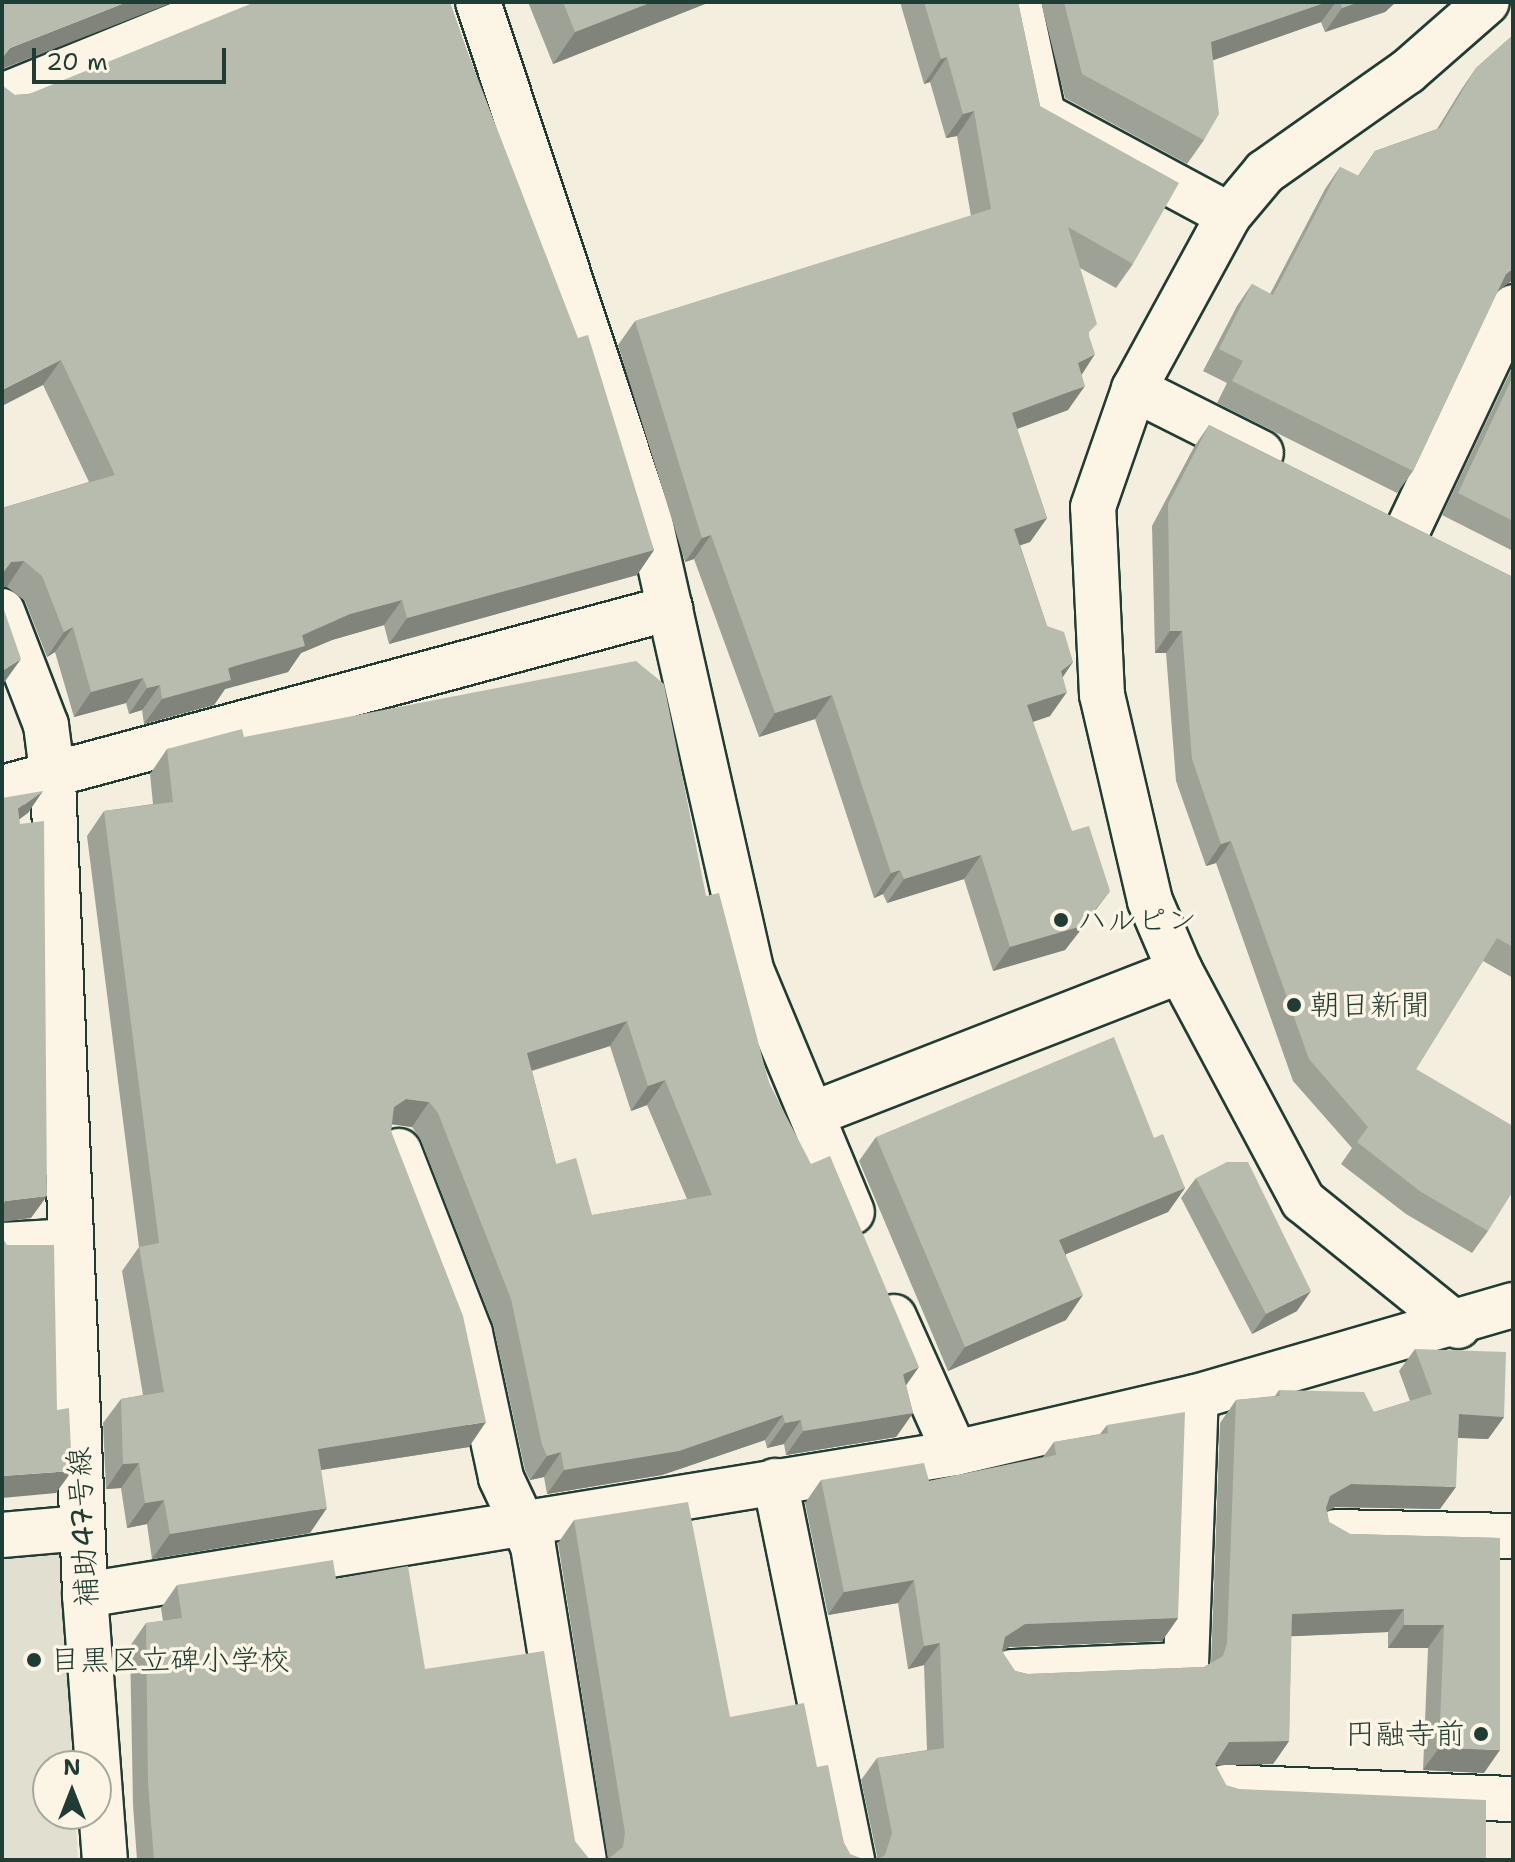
<!DOCTYPE html>
<meta charset="utf-8">
<style>
body{margin:0}
#map{position:relative;width:1515px;height:1862px;overflow:hidden;background:#f3eede;font-family:"Shantell Sans","Klee One",sans-serif}
div>[style]{position:absolute}
[style*='--x']{left:calc(var(--x)*1px);top:calc(var(--y)*1px);width:calc(var(--w)*1px);rotate:calc(var(--a)*1deg)}
.built>*{inset:0;background:#e1dfd0}
.roads{filter:drop-shadow(2px 0 #1f3d34) drop-shadow(-2px 0 #1f3d34) drop-shadow(0 2px #1f3d34) drop-shadow(0 -2px #1f3d34)}
.minor>*{height:44px;margin:-22px;padding:0 22px;transform-origin:22px;border-radius:22px;background:#fcf5e5}
.wall>*{inset:0;background:#9ea296}
.shaded-wall>*{inset:0;background:#81847a}
.building>*{inset:0;background:#b8bcae}
.dots>*{width:22px;height:22px;translate:-50% -50%;box-sizing:border-box;border:4px solid #fcf5e5;border-radius:50%}
span{translate:-50% -50%;white-space:nowrap;text-align:center;line-height:1.15;-webkit-text-stroke:7px #fcf5e5;paint-order:stroke}
.poi-label{font-size:30px;color:#1f3d34}
.left{translate:0 -50%;text-align:left}
.right{translate:-100% -50%;text-align:right}
.street-label{font-size:30px;color:#1f3d34}
.frame{position:absolute;inset:0;border:4px solid #1f3d34;pointer-events:none}
.north{position:absolute;left:32px;top:1750px;width:80px;height:80px;box-sizing:border-box;background:#fcf5e5;border:2px solid #a4ab9e;border-radius:50%;rotate:0deg;font-size:22px;font-weight:700;line-height:32px;text-align:center;color:#1f3d34}
.north::after{content:'';display:block;margin:auto;width:28px;height:36px;background:#1f3d34;clip-path:polygon(50% 0,100% 100%,50% 72%,0 100%)}
.scale{position:absolute;left:32px;top:48px;width:194px;height:36px;box-sizing:border-box;border:4px solid #1f3d34;border-top:0;padding-left:10px;font-size:24px;line-height:28px;white-space:nowrap;color:#1f3d34;-webkit-text-stroke:6px #fcf5e5;paint-order:stroke}
</style>
<div id="map">
<div class="built">
<div style="clip-path:polygon(60px 1547px,73px 1766px,48px 1766px,48px 1814px,75px 1814px,78px 1860px,2px 1860px,2px 1553px)"></div>
</div>
<div class="roads">
<div class="minor">
<div style="--x:478;--y:2;--w:547;--a:71.66"></div>
<div style="--x:650;--y:521;--w:462;--a:77.3"></div>
<div style="--x:752;--y:972;--w:260;--a:67.4"></div>
<div style="--x:1019;--y:2;--w:116;--a:78"></div>
<div style="--x:1043;--y:115;--w:211;--a:28.3"></div>
<div style="--x:2;--y:96;--w:249;--a:-22.1"></div>
<div style="--x:1134;--y:389;--w:142;--a:26.7"></div>
<div style="--x:1409;--y:527;--w:243;--a:-64.7"></div>
<div style="--x:2;--y:611;--w:122;--a:68.9"></div>
<div style="--x:46;--y:725;--w:54;--a:82.6"></div>
<div style="--x:53;--y:779;--w:817;--a:87.75"></div>
<div style="--x:85;--y:1595;--w:266;--a:85.7"></div>
<div style="--x:2;--y:788;--w:692;--a:-15.08"></div>
<div style="--x:813;--y:1114;--w:394;--a:-21.3"></div>
<div style="--x:399;--y:1151;--w:195;--a:68.7"></div>
<div style="--x:470;--y:1333;--w:148;--a:77.9"></div>
<div style="--x:501;--y:1478;--w:75;--a:64.8"></div>
<div style="--x:533;--y:1546;--w:318;--a:80.8"></div>
<div style="--x:2;--y:1245;--w:69;--a:-3.3"></div>
<div style="--x:894;--y:1317;--w:149;--a:65.8"></div>
<div style="--x:1458;--y:1326;--w:199;--a:-141.1"></div>
<div style="--x:1303;--y:1201;--w:261;--a:-118.1"></div>
<div style="--x:1180;--y:971;--w:76;--a:-113.2"></div>
<div style="--x:1150;--y:901;--w:212;--a:-103.1"></div>
<div style="--x:1102;--y:695;--w:188;--a:-92.7"></div>
<div style="--x:1093;--y:507;--w:125;--a:-70.8"></div>
<div style="--x:1134;--y:389;--w:198;--a:-61.4"></div>
<div style="--x:1229;--y:215;--w:56;--a:-50.1"></div>
<div style="--x:1265;--y:172;--w:174;--a:-35.2"></div>
<div style="--x:1407;--y:72;--w:106;--a:-41.2"></div>
<div style="--x:775;--y:1481;--w:387;--a:78.5"></div>
<div style="--x:1335;--y:1532;--w:178;--a:1.3"></div>
<div style="--x:2;--y:1535;--w:80;--a:-5"></div>
<div style="--x:85;--y:1595;--w:882;--a:-9.27"></div>
<div style="--x:955;--y:1453;--w:247;--a:-13.1"></div>
<div style="--x:1196;--y:1397;--w:330;--a:-16.2"></div>
<div style="--x:1011;--y:1672;--w:175;--a:-2.3"></div>
<div style="--x:1186;--y:1665;--w:268;--a:-87.9"></div>
<div style="--x:1224;--y:1787;--w:289;--a:2.4"></div>
</div>
</div>
<div class="wall">
<div style="clip-path:polygon(528px 2px,710px 2px,553px 64px)"></div>
<div style="clip-path:polygon(900px 2px,1018px 2px,1040px 106px,1133px 264px,1116px 288px,1080px 268px,1089px 336px,1081px 374px,1068px 410px,1017px 429px,1047px 518px,1030px 542px,1020px 545px,1047px 626px,1073px 662px,1063px 676px,1050px 716px,1033px 722px,1093px 915px,1065px 950px,993px 971px,964px 879px,887px 903px,883px 894px,874px 898px,815px 719px,759px 737px,694px 559px,685px 562px,618px 345px,635px 321px,971px 216px,957px 136px,946px 138px,930px 82px,924px 84px)"></div>
<div style="clip-path:polygon(1041px 2px,1396px 2px,1385px 12px,1325px 32px,1321px 22px,1213px 60px,1204px 140px,1187px 164px,1065px 98px)"></div>
<div style="clip-path:polygon(1513px 35px,1513px 283px,1510px 282px,1498px 290px,1413px 471px,1397px 493px,1217px 403px,1227px 383px,1203px 371px,1237px 306px,1252px 284px,1270px 294px,1325px 189px,1340px 167px,1358px 176px,1375px 151px,1437px 129px,1461px 90px,1476px 68px)"></div>
<div style="clip-path:polygon(469px 56px,654px 550px,637px 575px,389px 644px,384px 625px,332px 640px,301px 653px,288px 672px,225px 689px,214px 705px,144px 724px,142px 710px,129px 714px,126px 703px,74px 717px,55px 652px,47px 657px,25px 601px,7px 587px,2px 587px,2px 508px,89px 482px,43px 385px,15px 95px)"></div>
<div style="clip-path:polygon(1513px 366px,1513px 551px,1442px 515px)"></div>
<div style="clip-path:polygon(1209px 425px,1513px 577px,1513px 978px,1483px 961px,1416px 1069px,1488px 1231px,1472px 1253px,1406px 1214px,1341px 1164px,1352px 1148px,1293px 1081px,1216px 863px,1206px 866px,1176px 781px,1166px 653px,1155px 653px,1152px 526px,1194px 447px)"></div>
<div style="clip-path:polygon(evenodd,244px 737px,706px 896px,769px 1083px,906px 1385px,913px 1413px,896px 1437px,786px 1455px,784px 1444px,767px 1448px,765px 1440px,662px 1475px,547px 1494px,544px 1477px,530px 1480px,525px 1470px,493px 1324px,420px 1138px,412px 1127px,392px 1124px,391px 1131px,469px 1447px,321px 1470px,310px 1533px,152px 1559px,147px 1524px,127px 1528px,121px 1488px,106px 1489px,103px 1423px,121px 1399px,143px 1395px,122px 1271px,139px 1247px,87px 836px,104px 811px,153px 804px,150px 774px,167px 749px,244px 737px,610px 1046px,631px 1111px,647px 1105px,687px 1199px,592px 1215px,556px 1164px,532px 1071px,610px 1046px)"></div>
<div style="clip-path:polygon(876px 1137px,1154px 1138px,1185px 1188px,1168px 1212px,1066px 1254px,1066px 1320px,948px 1371px,859px 1161px)"></div>
<div style="clip-path:polygon(1196px 1178px,1297px 1311px,1252px 1334px,1181px 1198px)"></div>
<div style="clip-path:polygon(1415px 1349px,1504px 1417px,1488px 1439px,1458px 1438px,1440px 1509px,1335px 1507px,1327px 1511px,1329px 1522px,1350px 1534px,1500px 1538px,1484px 1773px,1423px 1770px,1428px 1648px,1388px 1648px,1388px 1632px,1291px 1636px,1289px 1741px,1273px 1764px,1215px 1765px,1226px 1785px,875px 1860px,877px 1856px,861px 1780px,877px 1758px,927px 1750px,924px 1665px,908px 1669px,898px 1603px,828px 1615px,805px 1503px,821px 1480px,929px 1481px,1043px 1457px,1054px 1442px,1100px 1434px,1107px 1425px,1178px 1618px,1162px 1641px,1009px 1647px,1002px 1652px,1015px 1671px,1028px 1674px,1204px 1667px,1211px 1663px,1220px 1423px,1236px 1400px,1275px 1396px,1279px 1390px,1374px 1412px,1410px 1401px,1399px 1371px)"></div>
<div style="clip-path:polygon(574px 1520px,730px 1717px,817px 1767px,844px 1843px,850px 1854px,608px 1859px,558px 1543px)"></div>
<div style="clip-path:polygon(336px 1579px,425px 1669px,590px 1860px,137px 1860px,133px 1805px,130px 1646px,146px 1623px,163px 1621px,161px 1608px,177px 1585px)"></div>
</div>
<div class="shaded-wall">
<div style="clip-path:polygon(127px 2px,174px 2px,2px 69px,2px 58px,10px 48px)"></div>
<div style="clip-path:polygon(652px 2px,710px 2px,553px 64px,575px 32px)"></div>
<div style="clip-path:polygon(1327px 2px,1336px 2px,1321px 22px,1194px 67px,1211px 42px)"></div>
<div style="clip-path:polygon(1359px 2px,1396px 2px,1385px 12px,1325px 32px,1342px 8px)"></div>
<div style="clip-path:polygon(947px 57px,930px 82px,924px 84px,941px 59px)"></div>
<div style="clip-path:polygon(974px 111px,957px 136px,946px 138px,963px 114px)"></div>
<div style="clip-path:polygon(1513px 269px,1513px 278px,1510px 282px,1491px 296px,1506px 274px)"></div>
<div style="clip-path:polygon(1095px 354px,1079px 379px,1078px 363px)"></div>
<div style="clip-path:polygon(61px 360px,43px 385px,2px 406px,2px 390px)"></div>
<div style="clip-path:polygon(1085px 386px,1068px 410px,995px 437px,1012px 413px)"></div>
<div style="clip-path:polygon(1047px 518px,1030px 542px,998px 553px,1014px 529px)"></div>
<div style="clip-path:polygon(711px 535px,694px 559px,685px 562px,702px 538px)"></div>
<div style="clip-path:polygon(654px 550px,637px 575px,389px 644px,407px 618px)"></div>
<div style="clip-path:polygon(24px 561px,7px 587px,2px 587px,2px 574px,11px 562px)"></div>
<div style="clip-path:polygon(402px 600px,384px 625px,332px 640px,301px 653px,288px 672px,225px 689px,214px 705px,144px 724px,162px 699px,350px 614px)"></div>
<div style="clip-path:polygon(73px 627px,55px 652px,47px 657px,64px 632px)"></div>
<div style="clip-path:polygon(1170px 631px,1182px 631px,1166px 653px,1155px 653px)"></div>
<div style="clip-path:polygon(21px 659px,3px 684px,2px 685px,2px 671px)"></div>
<div style="clip-path:polygon(1073px 662px,1056px 687px,1061px 671px)"></div>
<div style="clip-path:polygon(143px 678px,126px 703px,74px 717px,91px 692px)"></div>
<div style="clip-path:polygon(160px 685px,142px 710px,129px 714px,147px 688px)"></div>
<div style="clip-path:polygon(1067px 692px,1050px 716px,1011px 729px,1027px 705px)"></div>
<div style="clip-path:polygon(832px 695px,815px 719px,759px 737px,775px 713px)"></div>
<div style="clip-path:polygon(43px 791px,28px 813px,2px 832px,18px 809px)"></div>
<div style="clip-path:polygon(1231px 841px,1216px 863px,1206px 866px,1221px 844px)"></div>
<div style="clip-path:polygon(981px 855px,964px 879px,887px 903px,904px 879px)"></div>
<div style="clip-path:polygon(900px 870px,883px 894px,874px 898px,891px 873px)"></div>
<div style="clip-path:polygon(1110px 891px,1065px 950px,993px 971px,1010px 947px)"></div>
<div style="clip-path:polygon(627px 1021px,610px 1046px,510px 1077px,527px 1053px)"></div>
<div style="clip-path:polygon(665px 1080px,647px 1105px,631px 1111px,648px 1086px)"></div>
<div style="clip-path:polygon(406px 1099px,429px 1102px,412px 1127px,389px 1124px,394px 1107px)"></div>
<div style="clip-path:polygon(1185px 1188px,1168px 1212px,1042px 1264px,1059px 1240px)"></div>
<div style="clip-path:polygon(47px 1196px,31px 1218px,2px 1222px,2px 1205px,5px 1201px)"></div>
<div style="clip-path:polygon(1311px 1291px,1297px 1311px,1252px 1334px,1266px 1314px)"></div>
<div style="clip-path:polygon(1083px 1295px,1066px 1320px,948px 1371px,965px 1347px)"></div>
<div style="clip-path:polygon(919px 1367px,902px 1391px,903px 1374px)"></div>
<div style="clip-path:polygon(913px 1413px,896px 1437px,786px 1455px,803px 1431px)"></div>
<div style="clip-path:polygon(1459px 1414px,1504px 1417px,1488px 1439px,1443px 1437px)"></div>
<div style="clip-path:polygon(783px 1415px,765px 1440px,662px 1475px,547px 1494px,564px 1470px)"></div>
<div style="clip-path:polygon(801px 1420px,784px 1444px,767px 1448px,785px 1423px)"></div>
<div style="clip-path:polygon(486px 1422px,469px 1447px,301px 1473px,318px 1449px)"></div>
<div style="clip-path:polygon(561px 1452px,544px 1477px,530px 1480px,547px 1456px)"></div>
<div style="clip-path:polygon(139px 1463px,121px 1488px,106px 1489px,123px 1464px)"></div>
<div style="clip-path:polygon(72px 1471px,56px 1493px,2px 1498px,2px 1476px)"></div>
<div style="clip-path:polygon(1351px 1484px,1456px 1487px,1440px 1509px,1335px 1507px,1314px 1518px,1330px 1496px)"></div>
<div style="clip-path:polygon(164px 1500px,147px 1524px,127px 1528px,145px 1503px)"></div>
<div style="clip-path:polygon(327px 1508px,310px 1533px,152px 1559px,170px 1534px)"></div>
<div style="clip-path:polygon(914px 1580px,898px 1603px,828px 1615px,844px 1592px)"></div>
<div style="clip-path:polygon(1404px 1609px,1388px 1632px,1276px 1637px,1292px 1614px)"></div>
<div style="clip-path:polygon(1178px 1618px,1162px 1641px,1009px 1647px,989px 1660px,1005px 1637px,1025px 1624px)"></div>
<div style="clip-path:polygon(1404px 1625px,1444px 1625px,1428px 1648px,1388px 1648px)"></div>
<div style="clip-path:polygon(940px 1643px,924px 1665px,908px 1669px,924px 1646px)"></div>
<div style="clip-path:polygon(1289px 1741px,1273px 1764px,1213px 1765px,1229px 1742px)"></div>
<div style="clip-path:polygon(1439px 1748px,1500px 1750px,1484px 1773px,1423px 1770px)"></div>
</div>
<div class="building">
<div style="clip-path:polygon(2px 2px,127px 2px,10px 48px,2px 58px)"></div>
<div style="clip-path:polygon(255px 2px,450px 2px,469px 56px,578px 338px,588px 335px,654px 550px,407px 618px,402px 600px,350px 614px,302px 635px,305px 646px,228px 668px,231px 680px,162px 699px,160px 685px,147px 688px,143px 678px,91px 692px,73px 627px,64px 632px,42px 576px,24px 561px,11px 562px,2px 574px,2px 508px,115px 475px,61px 360px,2px 390px,2px 85px,15px 95px,29px 94px)"></div>
<div style="clip-path:polygon(563px 2px,652px 2px,575px 32px)"></div>
<div style="clip-path:polygon(924px 2px,1018px 2px,1040px 106px,1179px 183px,1133px 264px,1068px 227px,1097px 324px,1088px 333px,1095px 354px,1078px 363px,1085px 386px,1012px 413px,1047px 518px,1014px 529px,1047px 626px,1064px 632px,1073px 662px,1061px 671px,1067px 692px,1027px 705px,1072px 831px,1089px 826px,1110px 891px,1082px 926px,1010px 947px,981px 855px,904px 879px,900px 870px,891px 873px,832px 695px,775px 713px,711px 535px,702px 538px,635px 321px,991px 209px,974px 111px,963px 114px,947px 57px,941px 59px)"></div>
<div style="clip-path:polygon(1064px 2px,1327px 2px,1211px 42px,1219px 114px,1204px 140px,1082px 74px)"></div>
<div style="clip-path:polygon(1340px 2px,1359px 2px,1342px 8px)"></div>
<div style="clip-path:polygon(1513px 35px,1513px 269px,1506px 274px,1413px 471px,1232px 381px,1243px 361px,1219px 349px,1252px 284px,1273px 295px,1340px 167px,1359px 176px,1375px 151px,1440px 128px,1476px 68px)"></div>
<div style="clip-path:polygon(1513px 376px,1513px 521px,1458px 493px)"></div>
<div style="clip-path:polygon(1209px 425px,1513px 577px,1513px 947px,1497px 938px,1416px 1069px,1513px 1126px,1513px 1191px,1488px 1231px,1421px 1192px,1357px 1142px,1368px 1127px,1309px 1059px,1231px 841px,1221px 844px,1192px 759px,1182px 631px,1170px 631px,1168px 504px)"></div>
<div style="clip-path:polygon(2px 604px,21px 659px,2px 671px)"></div>
<div style="clip-path:polygon(evenodd,636px 661px,664px 684px,706px 896px,719px 893px,769px 1083px,811px 1164px,830px 1156px,919px 1367px,903px 1374px,913px 1413px,803px 1431px,801px 1420px,785px 1423px,783px 1415px,679px 1451px,564px 1470px,561px 1452px,547px 1456px,542px 1445px,511px 1299px,438px 1113px,429px 1102px,406px 1099px,394px 1107px,391px 1131px,463px 1316px,486px 1422px,318px 1449px,327px 1508px,170px 1534px,164px 1500px,145px 1503px,139px 1463px,123px 1464px,121px 1399px,164px 1392px,139px 1247px,159px 1243px,104px 811px,173px 802px,167px 749px,242px 729px,244px 737px,636px 661px,627px 1021px,648px 1086px,665px 1080px,712px 1195px,592px 1215px,576px 1158px,556px 1164px,527px 1053px,627px 1021px)"></div>
<div style="clip-path:polygon(43px 791px,18px 809px,20px 824px,44px 821px,47px 1196px,5px 1201px,2px 1206px,2px 798px)"></div>
<div style="clip-path:polygon(1114px 1037px,1154px 1138px,1163px 1134px,1185px 1188px,1059px 1240px,1083px 1295px,965px 1347px,876px 1137px)"></div>
<div style="clip-path:polygon(1227px 1162px,1248px 1162px,1311px 1291px,1266px 1314px,1196px 1178px)"></div>
<div style="clip-path:polygon(2px 1237px,7px 1245px,54px 1245px,57px 1410px,69px 1408px,72px 1471px,2px 1476px)"></div>
<div style="clip-path:polygon(1415px 1349px,1506px 1352px,1504px 1417px,1459px 1414px,1456px 1487px,1351px 1484px,1330px 1496px,1326px 1508px,1329px 1522px,1350px 1534px,1500px 1538px,1500px 1750px,1439px 1748px,1444px 1625px,1404px 1625px,1404px 1609px,1292px 1614px,1289px 1741px,1229px 1742px,1215px 1764px,1226px 1785px,1239px 1789px,1486px 1800px,1486px 1860px,876px 1860px,885px 1855px,892px 1833px,877px 1758px,944px 1748px,940px 1643px,924px 1646px,914px 1580px,844px 1592px,821px 1480px,924px 1463px,929px 1481px,1056px 1455px,1054px 1442px,1108px 1433px,1107px 1425px,1185px 1412px,1178px 1618px,1025px 1624px,1005px 1637px,1002px 1651px,1015px 1671px,1028px 1674px,1204px 1667px,1223px 1656px,1227px 1643px,1236px 1400px,1280px 1396px,1279px 1390px,1364px 1392px,1374px 1412px,1432px 1394px)"></div>
<div style="clip-path:polygon(688px 1502px,730px 1717px,804px 1703px,817px 1767px,828px 1765px,844px 1843px,850px 1854px,866px 1860px,607px 1860px,623px 1847px,625px 1833px,574px 1520px)"></div>
<div style="clip-path:polygon(333px 1560px,336px 1579px,408px 1566px,425px 1669px,544px 1651px,575px 1841px,590px 1860px,154px 1860px,148px 1783px,146px 1623px,182px 1618px,177px 1585px)"></div>
</div>
<div class="dots">
<div style="left:1061px;top:920px;background:#1f3d34"></div>
<div style="left:1294px;top:1005px;background:#1f3d34"></div>
<div style="left:34px;top:1660px;background:#1f3d34"></div>
<div style="left:1481px;top:1734px;background:#1f3d34"></div>
</div>
<div class="poi-label">
<span class="left" style="left:1077px;top:920px">ハルピン</span>
<span class="left" style="left:1310px;top:1005px">朝日新聞</span>
<span class="left" style="left:50px;top:1660px">目黒区立碑小学校</span>
<span class="right" style="left:1465px;top:1734px">円融寺前</span>
</div>
<div class="street-label">
<span style="left:83px;top:1527px;rotate:-93deg">補助47号線</span>
</div>
<div class="frame"></div>
<div class="north">N</div>
<div class="scale">20 m</div>
</div>
